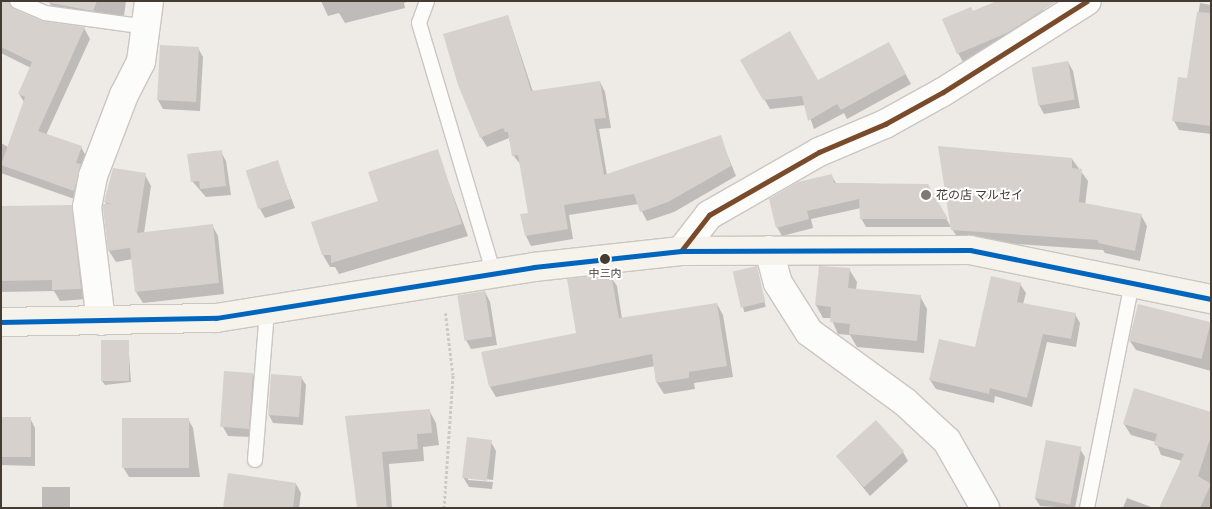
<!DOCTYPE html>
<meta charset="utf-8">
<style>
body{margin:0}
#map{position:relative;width:1212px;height:509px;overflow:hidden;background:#eeeae6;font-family:Lato,"Noto Sans JP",sans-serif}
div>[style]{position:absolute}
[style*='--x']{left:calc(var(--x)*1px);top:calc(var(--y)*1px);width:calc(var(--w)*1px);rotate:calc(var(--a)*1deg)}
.shadow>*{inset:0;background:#0003;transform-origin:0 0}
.building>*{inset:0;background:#d6d1cd;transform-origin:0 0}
.path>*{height:3px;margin-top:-1.5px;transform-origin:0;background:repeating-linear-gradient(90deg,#cdcac6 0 2.5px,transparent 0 5px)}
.roads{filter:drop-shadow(1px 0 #cbc6c2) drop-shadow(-1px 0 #cbc6c2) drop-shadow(0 1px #cbc6c2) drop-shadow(0 -1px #cbc6c2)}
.lane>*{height:14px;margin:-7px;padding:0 7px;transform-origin:7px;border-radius:7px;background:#fcfcfb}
.street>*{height:28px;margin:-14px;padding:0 14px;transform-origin:14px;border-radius:14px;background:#fcfcfb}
.secondary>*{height:28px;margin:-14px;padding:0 14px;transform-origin:14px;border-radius:14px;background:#f6f2ec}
.bus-1>*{height:5px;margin:-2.5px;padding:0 2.5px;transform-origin:2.5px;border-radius:2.5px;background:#7a4b2a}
.bus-2>*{height:5px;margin:-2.5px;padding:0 2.5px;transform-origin:2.5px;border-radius:2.5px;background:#0065bd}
.dots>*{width:14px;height:14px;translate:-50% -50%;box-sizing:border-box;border:2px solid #fff;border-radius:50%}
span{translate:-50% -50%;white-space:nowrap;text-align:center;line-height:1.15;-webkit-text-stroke:4px #fff;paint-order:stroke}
.bus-label{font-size:11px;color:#443b32}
.poi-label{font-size:12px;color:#443b32}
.left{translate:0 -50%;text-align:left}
.frame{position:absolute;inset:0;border:2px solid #443b32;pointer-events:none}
</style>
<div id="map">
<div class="shadow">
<div style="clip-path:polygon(49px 1px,126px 1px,124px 16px,101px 13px,98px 19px,54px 13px)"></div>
<div style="clip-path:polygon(321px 1px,410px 1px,404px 3px,405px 8px,345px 23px,339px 13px,328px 16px)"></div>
<div style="clip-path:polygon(1039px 1px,1047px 20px,1013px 42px,963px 62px,958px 53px,973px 12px)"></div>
<div style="clip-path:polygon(1200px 3px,1211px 5px,1211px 134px,1179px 130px,1174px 121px,1188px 80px)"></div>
<div style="clip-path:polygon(1px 6px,46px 23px,84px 28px,90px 39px,46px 135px,81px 147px,87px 158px,80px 201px,1px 173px,1px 143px,8px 147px,24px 102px,19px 94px,31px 68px,1px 53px)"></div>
<div style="clip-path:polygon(508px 16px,533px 92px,600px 82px,605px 92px,611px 128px,599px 129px,607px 175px,720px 137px,736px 176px,674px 212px,647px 221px,638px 204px,569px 215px,573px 239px,531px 246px,526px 236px,529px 214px,521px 165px,513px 155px,509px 138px,487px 147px,481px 137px)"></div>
<div style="clip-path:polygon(889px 44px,911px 84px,847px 119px,844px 113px,814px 129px,806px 105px,770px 109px,742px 61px,818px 81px)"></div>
<div style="clip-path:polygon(198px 48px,203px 57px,200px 111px,163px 109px,158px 100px)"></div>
<div style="clip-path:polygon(1068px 62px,1073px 71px,1080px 108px,1044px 114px,1039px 105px)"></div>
<div style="clip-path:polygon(437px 151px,468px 236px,339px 274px,335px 267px,330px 267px,323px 255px)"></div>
<div style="clip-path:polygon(221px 152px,226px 161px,231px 195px,206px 197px,192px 181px)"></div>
<div style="clip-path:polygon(1072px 159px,1088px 181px,1085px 205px,1141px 215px,1147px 226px,1140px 261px,1105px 253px,1103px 250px,959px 240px,952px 229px)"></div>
<div style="clip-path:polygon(277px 162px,295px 208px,265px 218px,260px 209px)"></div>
<div style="clip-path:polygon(145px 175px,151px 186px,144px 233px,212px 225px,218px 236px,224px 294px,143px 303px,136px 292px,133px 259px,116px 262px,109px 251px,104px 208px,107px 205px,105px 202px)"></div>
<div style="clip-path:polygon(831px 175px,836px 183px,927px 185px,951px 227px,866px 227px,861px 218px,861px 208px,811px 219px,813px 228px,782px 236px,777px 227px)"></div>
<div style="clip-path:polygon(71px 206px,77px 217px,87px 299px,60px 301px,54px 291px,1px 292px,1px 207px)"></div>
<div style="left:756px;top:268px;width:40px;height:22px;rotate:76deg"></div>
<div style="clip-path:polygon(849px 269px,857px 282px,856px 290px,920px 296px,927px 309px,924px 353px,857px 347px,850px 335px,838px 334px,831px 318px,823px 318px,816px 305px)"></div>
<div style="clip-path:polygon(610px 276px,617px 286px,622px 319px,717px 304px,723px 315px,733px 377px,694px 383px,695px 389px,664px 394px,657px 383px,655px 366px,496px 397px,490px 387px,578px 334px)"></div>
<div style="clip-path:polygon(1020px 284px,1026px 293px,1023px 304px,1075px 314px,1080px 323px,1076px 347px,1047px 342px,1032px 407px,995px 396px,994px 403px,936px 389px,930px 380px,976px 349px)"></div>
<div style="clip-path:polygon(485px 292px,490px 302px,497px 345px,471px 349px,466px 340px,459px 296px)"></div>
<div style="clip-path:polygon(1211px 323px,1211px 371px,1136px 350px,1130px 341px)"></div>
<div style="clip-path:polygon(128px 341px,131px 382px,105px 385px,102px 381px)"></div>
<div style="clip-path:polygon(253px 374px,258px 384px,252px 437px,228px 436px,223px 427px)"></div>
<div style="clip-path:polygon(301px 377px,306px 385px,303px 425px,273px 423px,269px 415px)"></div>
<div style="clip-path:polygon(429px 410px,436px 423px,439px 445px,423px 447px,424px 461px,389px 464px,392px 508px,358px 508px,346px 417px)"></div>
<div style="clip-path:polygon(1211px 413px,1211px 508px,1160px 508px,1182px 461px,1161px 455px,1156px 442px,1131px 435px,1124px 424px)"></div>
<div style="clip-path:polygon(1px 418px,30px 418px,35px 428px,35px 466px,1px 465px)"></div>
<div style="clip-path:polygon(188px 419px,193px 428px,200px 477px,129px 477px,123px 467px)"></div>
<div style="clip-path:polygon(491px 442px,496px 451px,493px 480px,468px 477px,468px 480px,493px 482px,492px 489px,469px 487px,463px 477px)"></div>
<div style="clip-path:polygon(1080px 449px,1085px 457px,1075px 508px,1040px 506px,1035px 498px)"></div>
<div style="clip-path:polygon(903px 452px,908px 461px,870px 496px,838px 457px)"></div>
<div style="clip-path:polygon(296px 484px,301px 493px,299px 508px,225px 508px)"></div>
<div style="left:42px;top:487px;width:28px;height:21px"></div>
<div style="clip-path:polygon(1127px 498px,1154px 508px,1123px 508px)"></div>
</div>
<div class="building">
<div style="clip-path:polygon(1px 1px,8px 1px,14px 9px,42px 21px,85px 27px,38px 131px,82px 146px,76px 163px,81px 164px,74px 191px,1px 165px,25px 97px,18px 94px,32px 62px,1px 47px)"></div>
<div style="clip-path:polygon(40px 1px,97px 1px,93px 11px)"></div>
<div style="clip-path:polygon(997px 1px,1057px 1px,1007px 33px,957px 54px,942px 19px,971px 7px,973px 11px)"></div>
<div style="clip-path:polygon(1197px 12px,1211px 13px,1211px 126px,1172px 121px,1178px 77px,1187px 78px)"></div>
<div style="clip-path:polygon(508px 15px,531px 91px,600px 81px,606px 118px,594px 119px,604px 175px,721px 135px,731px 166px,668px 202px,640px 212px,634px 194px,564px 205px,568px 229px,525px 236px,520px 214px,528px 213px,518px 155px,512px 156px,508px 132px,505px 132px,503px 128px,480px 138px,458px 85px,443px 34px)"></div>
<div style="clip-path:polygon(790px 31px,818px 80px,889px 42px,906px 74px,841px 110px,837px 104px,808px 121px,802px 96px,763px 100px,740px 60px)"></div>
<div style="left:160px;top:45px;width:39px;height:55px;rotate:3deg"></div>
<div style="left:1068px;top:61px;width:39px;height:37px;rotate:80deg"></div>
<div style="clip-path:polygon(938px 146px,1072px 158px,1072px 168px,1082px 169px,1079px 202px,1142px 214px,1135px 251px,1098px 243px,1098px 240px,951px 230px)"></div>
<div style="clip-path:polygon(438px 149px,462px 224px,331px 263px,331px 255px,322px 255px,311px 222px,378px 201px,368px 172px)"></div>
<div style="clip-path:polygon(222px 150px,226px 186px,200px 189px,199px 181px,191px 182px,187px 154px)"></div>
<div style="left:278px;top:160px;width:41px;height:34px;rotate:72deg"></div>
<div style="clip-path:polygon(113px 168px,146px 173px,137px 233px,213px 224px,219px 283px,135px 292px,130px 248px,108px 251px,103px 208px,103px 204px,111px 204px,104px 202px)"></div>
<div style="clip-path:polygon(832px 174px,834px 183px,928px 184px,948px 219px,860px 219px,859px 199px,807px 211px,809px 219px,776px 228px,769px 199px,798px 182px)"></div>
<div style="clip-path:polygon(72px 205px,81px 289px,52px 290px,52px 280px,1px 281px,1px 206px)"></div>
<div style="left:757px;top:266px;width:37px;height:25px;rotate:77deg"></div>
<div style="clip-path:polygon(819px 266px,850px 268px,848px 288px,921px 295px,917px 341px,849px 334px,850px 324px,830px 322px,831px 307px,815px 305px)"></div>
<div style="clip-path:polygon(611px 274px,619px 318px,717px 303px,727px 366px,689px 372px,689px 378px,656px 383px,652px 354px,489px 387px,481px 352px,576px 333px,567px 279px)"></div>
<div style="clip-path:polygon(991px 276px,1021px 283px,1017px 302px,1076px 313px,1071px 339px,1043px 334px,1027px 398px,990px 388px,989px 394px,929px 380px,939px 339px,975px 347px)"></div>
<div style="left:485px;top:291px;width:46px;height:28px;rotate:81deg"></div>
<div style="left:1138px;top:304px;width:75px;height:38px;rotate:14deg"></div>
<div style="left:101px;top:340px;width:28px;height:41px"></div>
<div style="left:224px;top:371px;width:29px;height:56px;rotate:4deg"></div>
<div style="left:271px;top:374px;width:31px;height:41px;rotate:4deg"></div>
<div style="clip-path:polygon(1134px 388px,1211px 412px,1211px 436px,1198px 476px,1211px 484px,1200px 508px,1159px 508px,1184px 454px,1154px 445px,1157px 434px,1123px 424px)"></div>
<div style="clip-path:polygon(430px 409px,432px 433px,417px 434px,418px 449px,382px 452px,387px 508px,357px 508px,345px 416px)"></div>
<div style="left:1px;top:417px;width:30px;height:40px"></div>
<div style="left:122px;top:418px;width:67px;height:50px"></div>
<div style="left:876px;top:420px;width:42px;height:54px;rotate:48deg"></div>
<div style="left:467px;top:437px;width:25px;height:41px;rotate:7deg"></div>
<div style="left:1046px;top:440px;width:36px;height:59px;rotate:11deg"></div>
<div style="clip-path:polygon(228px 473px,296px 483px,293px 508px,223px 508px)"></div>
</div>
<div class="path">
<div style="--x:444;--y:508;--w:133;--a:-86.1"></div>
<div style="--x:453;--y:375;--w:65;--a:-97"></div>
</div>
<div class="roads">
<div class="lane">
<div style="--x:17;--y:1;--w:30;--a:23"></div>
<div style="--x:45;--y:13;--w:103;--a:7.8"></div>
<div style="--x:427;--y:1;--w:23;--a:110"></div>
<div style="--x:419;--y:23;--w:262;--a:73.4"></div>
<div style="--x:255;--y:460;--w:148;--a:-85.4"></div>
<div style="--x:1087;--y:508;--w:230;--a:-78.7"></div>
</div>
<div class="street">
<div style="--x:769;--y:250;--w:34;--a:75"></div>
<div style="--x:778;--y:283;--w:58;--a:57.7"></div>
<div style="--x:809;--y:332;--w:119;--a:36.1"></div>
<div style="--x:905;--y:402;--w:57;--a:42.9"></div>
<div style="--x:947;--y:441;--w:77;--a:60.4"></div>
<div style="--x:681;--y:251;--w:46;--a:-52.1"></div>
<div style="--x:709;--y:215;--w:127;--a:-29.8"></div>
<div style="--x:819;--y:152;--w:72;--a:-23"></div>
<div style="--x:885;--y:124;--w:66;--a:-28.9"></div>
<div style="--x:943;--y:92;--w:170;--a:-32.3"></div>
<div style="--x:101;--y:321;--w:115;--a:-97"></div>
<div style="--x:87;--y:207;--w:32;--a:-79"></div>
<div style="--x:93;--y:176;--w:87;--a:-69.1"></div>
<div style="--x:124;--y:95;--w:37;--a:-63"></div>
<div style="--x:141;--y:62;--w:62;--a:-82.5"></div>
</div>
<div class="secondary">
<div style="--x:1;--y:322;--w:215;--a:-1.1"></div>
<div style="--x:216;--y:318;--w:322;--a:-9.1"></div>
<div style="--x:534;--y:267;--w:148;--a:-6.2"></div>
<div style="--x:681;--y:251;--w:289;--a:-0.2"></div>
<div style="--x:970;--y:250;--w:246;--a:11.5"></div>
</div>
</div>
<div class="bus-1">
<div style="--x:681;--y:251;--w:46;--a:-52.1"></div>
<div style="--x:709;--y:215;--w:127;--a:-29.8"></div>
<div style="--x:819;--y:152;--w:72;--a:-23"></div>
<div style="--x:885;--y:124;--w:66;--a:-28.9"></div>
<div style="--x:943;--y:92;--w:170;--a:-32.3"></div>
</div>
<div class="bus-2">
<div style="--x:1;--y:322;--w:215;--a:-1.1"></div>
<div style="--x:216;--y:318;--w:322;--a:-9.1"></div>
<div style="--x:534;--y:267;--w:148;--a:-6.2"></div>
<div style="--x:681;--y:251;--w:289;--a:-0.2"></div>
<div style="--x:970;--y:250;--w:246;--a:11.5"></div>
</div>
<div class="dots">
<div style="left:926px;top:195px;background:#807871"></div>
<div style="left:605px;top:259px;background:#443b32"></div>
</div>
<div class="bus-label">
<span style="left:605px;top:273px">中三内</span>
</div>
<div class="poi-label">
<span class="left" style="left:936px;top:195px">花の店 マルセイ</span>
</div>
<div class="frame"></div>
</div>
